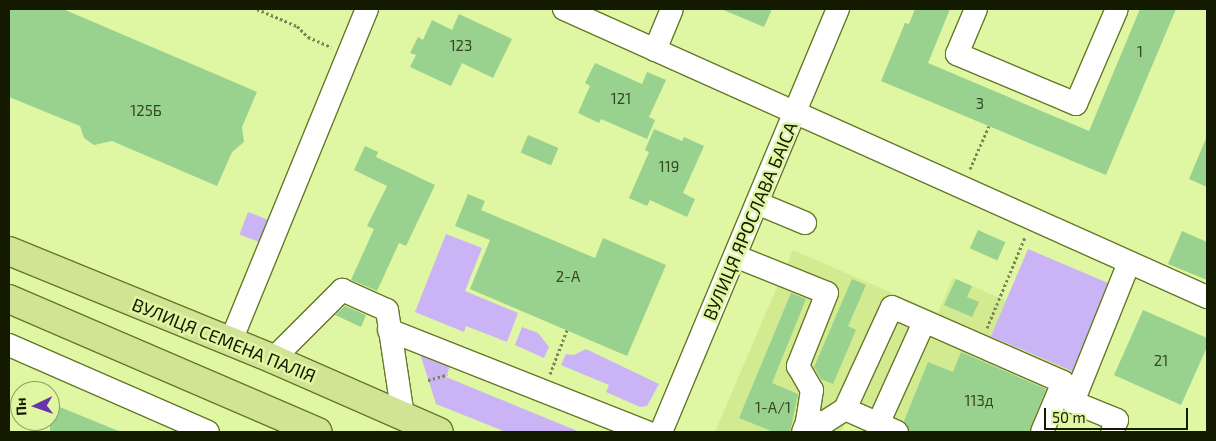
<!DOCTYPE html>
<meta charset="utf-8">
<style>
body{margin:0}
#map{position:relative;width:1216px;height:441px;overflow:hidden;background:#dff6a3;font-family:"Exo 2",sans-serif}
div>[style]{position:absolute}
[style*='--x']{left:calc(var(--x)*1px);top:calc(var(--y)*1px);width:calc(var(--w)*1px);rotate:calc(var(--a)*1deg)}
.built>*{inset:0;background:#d2eb91}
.green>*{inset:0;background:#cbb4f5;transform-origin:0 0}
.building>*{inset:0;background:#99d18f;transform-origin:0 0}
.path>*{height:3px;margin-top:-1.5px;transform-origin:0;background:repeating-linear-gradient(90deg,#798751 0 2.5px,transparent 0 5px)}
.roads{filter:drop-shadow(1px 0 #667827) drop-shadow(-1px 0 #667827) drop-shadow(0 1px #667827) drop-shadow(0 -1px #667827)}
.minor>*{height:22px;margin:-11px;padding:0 11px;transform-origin:11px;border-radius:11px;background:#fff}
.major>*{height:28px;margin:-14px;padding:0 14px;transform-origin:14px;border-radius:14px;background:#d1e395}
span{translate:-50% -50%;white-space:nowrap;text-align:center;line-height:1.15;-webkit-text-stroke:5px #dff6a3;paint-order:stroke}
.number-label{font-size:15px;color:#354824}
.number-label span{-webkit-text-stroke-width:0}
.street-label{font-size:18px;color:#141a00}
.frame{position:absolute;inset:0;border:10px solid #141a00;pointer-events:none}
.north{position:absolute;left:10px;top:381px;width:50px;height:50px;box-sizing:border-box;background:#dff6a3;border:1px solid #8e9e62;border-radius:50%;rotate:267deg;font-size:14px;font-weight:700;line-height:20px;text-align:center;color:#141a00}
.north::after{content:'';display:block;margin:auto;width:18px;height:22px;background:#6b33aa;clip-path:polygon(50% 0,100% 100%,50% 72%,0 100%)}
.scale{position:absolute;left:1044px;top:408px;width:144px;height:22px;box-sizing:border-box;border:2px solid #141a00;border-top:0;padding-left:6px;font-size:15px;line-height:18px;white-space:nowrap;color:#141a00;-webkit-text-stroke:4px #dff6a3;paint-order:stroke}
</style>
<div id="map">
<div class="built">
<div style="clip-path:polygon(793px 250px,938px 313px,953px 278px,1007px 301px,993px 338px,1078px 373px,1054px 432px,871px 432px,846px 422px,841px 432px,715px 432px)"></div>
</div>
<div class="green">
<div style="left:248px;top:212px;width:22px;height:24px;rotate:21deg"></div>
<div style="clip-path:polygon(446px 234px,482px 248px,465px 291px,518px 313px,507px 342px,466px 326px,464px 332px,415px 312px)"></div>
<div style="left:1028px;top:249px;width:99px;height:95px;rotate:23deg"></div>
<div style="clip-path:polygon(522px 327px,538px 333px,546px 343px,549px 347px,544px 358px,515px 345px)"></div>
<div style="clip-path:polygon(416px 341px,455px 353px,446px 377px,580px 432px,506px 432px,436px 404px)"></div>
<div style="clip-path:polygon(586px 349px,659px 384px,647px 406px,640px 407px,606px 392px,609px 385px,561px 365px,566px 354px,574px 355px)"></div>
</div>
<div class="building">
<div style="clip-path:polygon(9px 9px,63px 9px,257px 92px,242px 127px,244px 142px,232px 152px,217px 186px,112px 141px,94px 145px,84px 138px,80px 126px,9px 97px)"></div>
<div style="clip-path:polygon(721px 9px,772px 9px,764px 27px)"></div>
<div style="clip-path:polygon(915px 9px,950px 9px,928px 63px,1089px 131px,1140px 9px,1176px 9px,1106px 175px,881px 81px,905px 23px,909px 24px)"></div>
<div style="clip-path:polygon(459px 14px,512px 39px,493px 78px,462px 63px,451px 86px,410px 67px,416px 55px,410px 53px,418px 37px,423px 40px,432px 20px,452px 30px)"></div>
<div style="clip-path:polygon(595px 63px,642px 84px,647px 72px,666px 80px,649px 117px,655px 120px,647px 139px,601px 119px,599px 123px,578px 113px,590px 86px,585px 83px)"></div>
<div style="clip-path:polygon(654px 129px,682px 141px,684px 137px,704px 146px,683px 193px,695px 199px,687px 217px,650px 200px,647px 206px,629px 198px,649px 152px,645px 150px)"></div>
<div style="left:528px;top:135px;width:33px;height:19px;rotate:23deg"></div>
<div style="clip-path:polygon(1207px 136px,1207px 187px,1189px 179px)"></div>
<div style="clip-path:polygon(365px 146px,378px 152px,376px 157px,435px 185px,406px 246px,399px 243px,377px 291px,351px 280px,374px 229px,367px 226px,387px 186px,354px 170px)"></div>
<div style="clip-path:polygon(468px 194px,485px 201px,481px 210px,595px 258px,603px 238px,666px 265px,627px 356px,470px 289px,490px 240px,455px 226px)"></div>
<div style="left:978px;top:230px;width:30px;height:20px;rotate:24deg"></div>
<div style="clip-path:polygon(1182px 231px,1207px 242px,1207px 280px,1168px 264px)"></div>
<div style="clip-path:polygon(852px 279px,866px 285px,848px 326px,856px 330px,833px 384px,821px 379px,814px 367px)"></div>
<div style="clip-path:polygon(956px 279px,972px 286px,967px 297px,979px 302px,972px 317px,944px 305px)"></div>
<div style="clip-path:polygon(791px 293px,806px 299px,772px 383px,798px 394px,790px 432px,774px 432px,739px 418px)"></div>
<div style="clip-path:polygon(345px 306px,366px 315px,361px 327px,335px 315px)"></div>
<div style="clip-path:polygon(1143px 310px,1207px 338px,1207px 347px,1181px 405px,1114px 375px)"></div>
<div style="clip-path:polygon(961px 352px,1046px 389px,1029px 432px,910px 432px,904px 421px,928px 362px,953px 372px)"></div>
<div style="clip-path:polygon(50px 403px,121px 432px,50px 432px)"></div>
</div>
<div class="path">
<div style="--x:257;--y:9;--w:43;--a:23"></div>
<div style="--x:297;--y:26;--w:16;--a:45"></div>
<div style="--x:308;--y:37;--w:25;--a:23"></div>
<div style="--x:970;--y:169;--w:47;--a:-66.2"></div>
<div style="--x:987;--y:328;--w:99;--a:-67.3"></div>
<div style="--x:550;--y:374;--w:47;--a:-68.9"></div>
<div style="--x:428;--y:380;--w:20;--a:-15"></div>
</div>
<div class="roads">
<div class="minor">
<div style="--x:564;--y:9;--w:705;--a:24.13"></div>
<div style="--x:976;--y:9;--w:49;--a:112.9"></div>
<div style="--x:957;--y:54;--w:129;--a:22.8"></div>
<div style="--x:1076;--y:104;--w:103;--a:-66.7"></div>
<div style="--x:655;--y:50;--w:44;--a:-67.5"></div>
<div style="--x:757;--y:203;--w:52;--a:22.6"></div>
<div style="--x:735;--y:256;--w:99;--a:21.9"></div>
<div style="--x:827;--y:293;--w:79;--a:111.7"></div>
<div style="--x:798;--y:366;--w:28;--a:60"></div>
<div style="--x:812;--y:390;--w:32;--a:99"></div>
<div style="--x:389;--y:330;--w:277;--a:21.6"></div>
<div style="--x:230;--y:343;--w:361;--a:-67.7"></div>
<div style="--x:9;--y:345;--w:217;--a:23.6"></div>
<div style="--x:273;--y:359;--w:98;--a:-45"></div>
<div style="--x:342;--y:290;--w:49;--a:24"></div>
<div style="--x:387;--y:310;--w:107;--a:81.4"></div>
<div style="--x:845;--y:409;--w:57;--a:23.9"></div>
<div style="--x:878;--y:424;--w:112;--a:-65.7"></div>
<div style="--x:661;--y:432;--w:459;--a:-67.3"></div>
<div style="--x:803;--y:432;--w:11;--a:-68"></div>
<div style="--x:807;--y:422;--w:18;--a:0"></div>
<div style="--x:825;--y:422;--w:24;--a:-33"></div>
<div style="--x:845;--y:409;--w:112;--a:-65.3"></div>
<div style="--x:892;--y:307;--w:187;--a:23.7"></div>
<div style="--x:1063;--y:382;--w:54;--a:112.8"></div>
<div style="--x:1112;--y:432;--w:13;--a:-67"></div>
<div style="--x:1117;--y:420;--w:48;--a:-157.8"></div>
<div style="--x:1073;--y:402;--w:150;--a:-68.1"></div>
</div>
<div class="major">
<div style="--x:9;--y:251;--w:285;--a:22.2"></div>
<div style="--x:273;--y:359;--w:181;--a:23.7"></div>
<div style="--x:9;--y:299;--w:336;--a:23.3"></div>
</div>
</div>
<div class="number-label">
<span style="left:461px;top:46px">123</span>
<span style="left:1140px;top:52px">1</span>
<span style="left:621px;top:99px">121</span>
<span style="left:980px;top:104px">3</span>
<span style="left:146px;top:111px">125Б</span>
<span style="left:669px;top:167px">119</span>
<span style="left:568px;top:277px">2-А</span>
<span style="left:1161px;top:361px">21</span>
<span style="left:979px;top:401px">113д</span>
<span style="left:773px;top:408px">1-А/1</span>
</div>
<div class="street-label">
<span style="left:750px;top:221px;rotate:-67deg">ВУЛИЦЯ ЯРОСЛАВА БАІСА</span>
<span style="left:224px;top:340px;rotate:22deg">ВУЛИЦЯ СЕМЕНА ПАЛІЯ</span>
</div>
<div class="frame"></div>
<div class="north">Пн</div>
<div class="scale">50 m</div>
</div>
